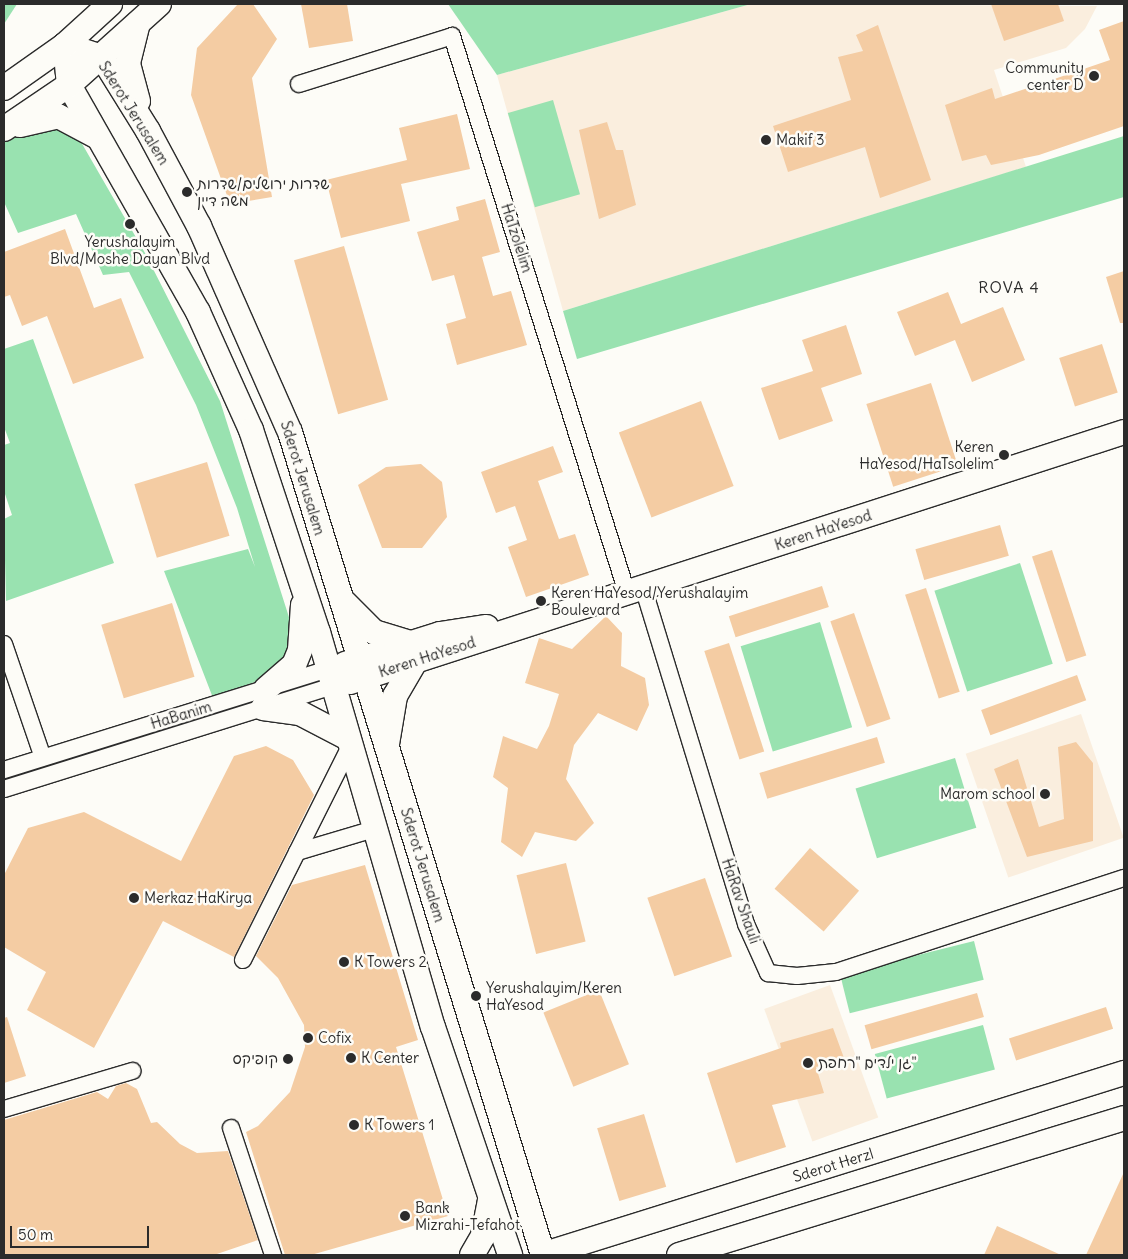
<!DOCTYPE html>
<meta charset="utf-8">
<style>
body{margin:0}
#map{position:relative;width:1128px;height:1259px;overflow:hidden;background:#fdfcf7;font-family:Delius,"Playpen Sans Hebrew",sans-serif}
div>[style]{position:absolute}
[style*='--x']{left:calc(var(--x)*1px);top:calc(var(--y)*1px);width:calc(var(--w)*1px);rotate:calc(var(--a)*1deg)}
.built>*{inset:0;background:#faeede;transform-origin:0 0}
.green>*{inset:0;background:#99e2b0;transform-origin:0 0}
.building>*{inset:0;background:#f4cca3;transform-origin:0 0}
.roads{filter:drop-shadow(1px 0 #2b2b2b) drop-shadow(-1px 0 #2b2b2b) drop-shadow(0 1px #2b2b2b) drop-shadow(0 -1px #2b2b2b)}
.street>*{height:16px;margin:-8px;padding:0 8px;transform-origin:8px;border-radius:8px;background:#fdfcf7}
.secondary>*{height:24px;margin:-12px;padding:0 12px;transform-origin:12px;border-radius:12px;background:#fdfcf7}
.dots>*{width:14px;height:14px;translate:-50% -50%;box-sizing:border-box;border:2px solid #fdfcf7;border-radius:50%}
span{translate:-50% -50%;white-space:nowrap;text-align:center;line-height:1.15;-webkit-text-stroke:5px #fdfcf7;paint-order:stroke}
.poi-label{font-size:15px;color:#2b2b2b}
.right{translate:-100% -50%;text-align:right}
.left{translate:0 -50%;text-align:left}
.street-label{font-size:15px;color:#2b2b2b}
.neighbourhood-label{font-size:16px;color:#2b2b2b;letter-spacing:1px}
.frame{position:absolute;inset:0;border:5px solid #2b2b2b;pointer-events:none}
.scale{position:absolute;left:10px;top:1226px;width:139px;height:22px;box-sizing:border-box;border:2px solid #2b2b2b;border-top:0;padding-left:6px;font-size:15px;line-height:18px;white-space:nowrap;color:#2b2b2b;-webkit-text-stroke:4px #fdfcf7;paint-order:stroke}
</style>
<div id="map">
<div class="built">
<div style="clip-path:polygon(751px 4px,1097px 6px,1085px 29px,1066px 48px,994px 70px,1026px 167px,563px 311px,497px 75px)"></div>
<div style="left:1081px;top:714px;width:131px;height:122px;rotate:71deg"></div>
<div style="left:830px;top:985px;width:141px;height:70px;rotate:70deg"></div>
</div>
<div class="green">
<div style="clip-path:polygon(4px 4px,17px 4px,4px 24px)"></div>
<div style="clip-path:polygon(448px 4px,751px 4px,497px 75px)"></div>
<div style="left:553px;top:100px;width:98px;height:47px;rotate:74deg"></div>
<div style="clip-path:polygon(58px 125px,77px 135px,145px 253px,220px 401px,295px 636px,285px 657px,268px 677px,213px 698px,164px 571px,248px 549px,255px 567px,237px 508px,196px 405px,129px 272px,103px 275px,76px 214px,18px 233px,4px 202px,4px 142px,27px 130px)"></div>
<div style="clip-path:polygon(1124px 136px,1124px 197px,577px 359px,563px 311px)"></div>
<div style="clip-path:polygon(33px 339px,114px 563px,6px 601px,4px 519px,12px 515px,4px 491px,4px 445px,10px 443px,4px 427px,4px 349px)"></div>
<div style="left:1020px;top:563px;width:106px;height:90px;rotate:72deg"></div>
<div style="left:820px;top:622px;width:110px;height:83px;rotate:73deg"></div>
<div style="left:955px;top:758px;width:73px;height:104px;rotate:73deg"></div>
<div style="left:974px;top:941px;width:40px;height:138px;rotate:76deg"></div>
<div style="left:983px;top:1025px;width:46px;height:112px;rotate:75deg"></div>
</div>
<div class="building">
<div style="clip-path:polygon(238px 4px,253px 4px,277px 39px,252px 78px,272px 197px,230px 204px,191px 95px,197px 48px)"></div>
<div style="clip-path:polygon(301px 4px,347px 4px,353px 41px,309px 48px)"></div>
<div style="clip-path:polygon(991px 4px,1058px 4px,1064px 21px,1004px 41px)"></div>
<div style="clip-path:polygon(1124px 21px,1124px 126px,1039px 155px,991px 165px,986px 155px,962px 161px,945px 105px,992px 88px,995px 99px,1110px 60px,1099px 30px)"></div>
<div style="clip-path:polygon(878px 25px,931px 180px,880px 198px,865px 147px,788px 172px,773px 126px,851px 100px,838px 57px,863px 51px,856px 35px)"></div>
<div style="clip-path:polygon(457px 114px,470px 169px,401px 184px,410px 221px,341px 238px,326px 180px,407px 160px,399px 128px)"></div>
<div style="clip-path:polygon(607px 122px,616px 150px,623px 150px,636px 205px,599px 219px,579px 130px)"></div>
<div style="clip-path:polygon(485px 199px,500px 252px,482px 257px,493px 296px,511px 291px,527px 345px,457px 365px,446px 324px,466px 318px,454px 275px,432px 281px,417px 232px,459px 220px,456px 207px)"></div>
<div style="clip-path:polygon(65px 229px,94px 308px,121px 298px,144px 358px,73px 384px,47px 316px,22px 326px,10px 295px,4px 297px,4px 252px)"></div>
<div style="left:344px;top:246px;width:160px;height:52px;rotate:74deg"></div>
<div style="clip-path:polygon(1124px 271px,1124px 323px,1120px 323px,1106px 277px)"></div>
<div style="clip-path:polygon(948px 292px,961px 324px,1003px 307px,1025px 360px,972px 382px,955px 340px,915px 356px,897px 312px)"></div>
<div style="clip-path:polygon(846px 325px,862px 374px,821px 388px,833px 421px,779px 440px,761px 388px,813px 371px,802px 340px)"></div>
<div style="left:1102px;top:344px;width:51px;height:45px;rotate:72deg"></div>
<div style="left:931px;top:383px;width:87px;height:68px;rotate:72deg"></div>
<div style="left:701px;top:401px;width:91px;height:88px;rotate:69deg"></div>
<div style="clip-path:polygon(553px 446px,563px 472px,538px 481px,559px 539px,575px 534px,589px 575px,526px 597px,508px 547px,527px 540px,515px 506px,496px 513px,481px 472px)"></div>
<div style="left:207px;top:462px;width:77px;height:76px;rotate:73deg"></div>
<div style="clip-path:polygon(421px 464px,442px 482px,447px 517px,422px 548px,382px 548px,358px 485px,386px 467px)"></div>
<div style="left:1000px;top:525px;width:32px;height:88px;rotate:74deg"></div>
<div style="left:1052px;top:550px;width:111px;height:21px;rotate:72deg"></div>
<div style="left:822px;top:586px;width:22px;height:98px;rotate:72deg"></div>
<div style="left:926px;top:588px;width:109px;height:22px;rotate:72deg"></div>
<div style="left:172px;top:603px;width:77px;height:74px;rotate:73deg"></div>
<div style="left:854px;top:613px;width:112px;height:25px;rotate:71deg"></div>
<div style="clip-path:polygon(606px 616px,622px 633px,621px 666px,645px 678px,649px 705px,637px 731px,598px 713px,574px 745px,566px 779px,594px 823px,576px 841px,535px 832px,522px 857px,501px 842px,508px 788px,493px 777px,503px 736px,537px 749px,549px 726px,559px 694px,525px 683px,539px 638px,572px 649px)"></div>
<div style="left:729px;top:643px;width:114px;height:26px;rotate:72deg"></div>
<div style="left:1077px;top:675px;width:27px;height:102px;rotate:70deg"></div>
<div style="left:877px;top:737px;width:27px;height:123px;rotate:73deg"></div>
<div style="clip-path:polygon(1076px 742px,1093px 763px,1093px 841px,1027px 857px,994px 769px,1018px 759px,1039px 827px,1064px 819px,1058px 747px)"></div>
<div style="clip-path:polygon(266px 746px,293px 760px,314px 795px,234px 957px,163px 921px,94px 1048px,27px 1010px,46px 972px,4px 947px,4px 875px,28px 828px,84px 812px,181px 861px,234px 756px)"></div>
<div style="left:810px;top:848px;width:65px;height:54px;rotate:41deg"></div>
<div style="left:566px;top:863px;width:81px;height:51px;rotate:76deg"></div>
<div style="clip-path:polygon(365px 865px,418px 1040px,396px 1047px,448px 1216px,311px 1255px,285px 1255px,246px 1132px,258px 1126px,290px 1092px,305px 1047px,304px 1025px,278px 978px,256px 956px,292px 885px)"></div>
<div style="left:705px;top:878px;width:83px;height:61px;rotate:71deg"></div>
<div style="left:599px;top:990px;width:80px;height:60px;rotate:68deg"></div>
<div style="left:977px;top:993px;width:25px;height:117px;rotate:74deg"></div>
<div style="left:1106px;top:1007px;width:23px;height:102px;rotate:72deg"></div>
<div style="clip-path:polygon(7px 1017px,26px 1076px,4px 1083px,4px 1018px)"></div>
<div style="clip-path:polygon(833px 1028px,844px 1058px,816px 1067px,824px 1093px,772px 1105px,786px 1147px,736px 1163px,707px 1073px,781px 1048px,780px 1043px)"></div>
<div style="clip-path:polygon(126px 1083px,137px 1089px,151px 1123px,157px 1122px,180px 1144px,197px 1153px,228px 1151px,258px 1240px,214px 1255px,4px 1255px,4px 1120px,97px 1092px,108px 1099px,116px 1086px)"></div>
<div style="left:644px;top:1114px;width:76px;height:49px;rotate:73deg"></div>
<div style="clip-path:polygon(1124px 1172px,1124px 1255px,1086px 1255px)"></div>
<div style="clip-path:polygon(997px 1226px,1061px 1255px,984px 1255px)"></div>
</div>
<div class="roads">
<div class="street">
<div style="--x:299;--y:84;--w:160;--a:-17.4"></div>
<div style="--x:452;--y:36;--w:584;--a:72.56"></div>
<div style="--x:643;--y:587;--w:352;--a:73"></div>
<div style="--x:746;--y:924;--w:54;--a:65.8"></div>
<div style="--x:768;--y:973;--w:29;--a:6"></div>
<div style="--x:797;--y:976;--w:39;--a:-6"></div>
<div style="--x:836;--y:972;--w:303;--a:-18.1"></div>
<div style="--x:4;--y:644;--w:120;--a:71.1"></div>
<div style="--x:4;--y:770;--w:340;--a:-17.3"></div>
<div style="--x:4;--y:789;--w:345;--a:-17.4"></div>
<div style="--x:297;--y:852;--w:80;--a:-16.6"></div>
<div style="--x:243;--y:960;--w:237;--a:-63.4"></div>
<div style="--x:4;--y:1109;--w:134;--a:-16.5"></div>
<div style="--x:231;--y:1128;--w:134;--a:71.7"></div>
</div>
<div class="secondary">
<div style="--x:65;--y:45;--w:39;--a:18"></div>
<div style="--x:102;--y:57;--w:87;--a:58.1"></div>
<div style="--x:148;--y:131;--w:108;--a:61.8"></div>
<div style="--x:199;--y:226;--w:225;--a:66.2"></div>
<div style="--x:290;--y:432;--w:861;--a:72.91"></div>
<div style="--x:65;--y:45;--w:40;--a:84.3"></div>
<div style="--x:69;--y:85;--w:261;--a:60.4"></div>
<div style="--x:198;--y:312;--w:129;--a:65.8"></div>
<div style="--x:251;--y:430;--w:213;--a:71.7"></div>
<div style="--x:318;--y:632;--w:411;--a:73.8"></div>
<div style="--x:433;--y:1027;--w:241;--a:71.3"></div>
<div style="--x:4;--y:88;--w:75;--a:-35.2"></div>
<div style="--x:65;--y:45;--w:61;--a:-42.3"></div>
<div style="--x:138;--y:101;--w:39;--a:-105"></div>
<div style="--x:128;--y:63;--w:41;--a:-76"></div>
<div style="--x:20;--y:125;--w:39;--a:-13"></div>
<div style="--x:58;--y:116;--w:43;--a:27.8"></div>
<div style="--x:4;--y:129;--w:78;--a:-34.1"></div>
<div style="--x:69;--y:85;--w:121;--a:-42"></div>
<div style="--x:344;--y:602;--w:42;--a:45"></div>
<div style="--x:374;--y:632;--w:37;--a:17"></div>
<div style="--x:345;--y:664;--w:100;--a:-17.5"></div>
<div style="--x:440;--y:634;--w:47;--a:-8.7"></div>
<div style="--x:350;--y:682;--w:813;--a:-17.9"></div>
<div style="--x:266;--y:689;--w:37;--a:-41"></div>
<div style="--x:294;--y:665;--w:16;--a:-68"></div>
<div style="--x:300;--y:650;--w:45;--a:-86.2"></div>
<div style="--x:263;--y:708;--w:37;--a:8"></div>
<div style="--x:300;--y:713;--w:52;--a:27.6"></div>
<div style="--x:387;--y:744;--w:49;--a:-80.5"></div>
<div style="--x:395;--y:696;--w:42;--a:-59.7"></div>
<div style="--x:472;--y:1255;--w:22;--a:-60"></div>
<div style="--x:483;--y:1236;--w:38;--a:-79"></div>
<div style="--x:542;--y:1255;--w:610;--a:-17.37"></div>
<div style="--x:679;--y:1255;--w:466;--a:-17.1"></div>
</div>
</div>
<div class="dots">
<div style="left:1094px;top:76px;background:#2b2b2b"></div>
<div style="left:766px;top:140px;background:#2b2b2b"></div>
<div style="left:187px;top:192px;background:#2b2b2b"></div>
<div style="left:130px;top:224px;background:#2b2b2b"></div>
<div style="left:1004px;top:455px;background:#2b2b2b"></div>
<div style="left:541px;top:601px;background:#2b2b2b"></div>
<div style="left:1045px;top:794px;background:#2b2b2b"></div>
<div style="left:134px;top:898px;background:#2b2b2b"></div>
<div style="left:344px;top:962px;background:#2b2b2b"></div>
<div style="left:476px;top:996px;background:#2b2b2b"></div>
<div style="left:308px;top:1038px;background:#2b2b2b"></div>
<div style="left:351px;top:1058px;background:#2b2b2b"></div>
<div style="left:288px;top:1059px;background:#2b2b2b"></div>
<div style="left:808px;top:1063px;background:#2b2b2b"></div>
<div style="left:354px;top:1125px;background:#2b2b2b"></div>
<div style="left:405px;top:1216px;background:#2b2b2b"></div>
</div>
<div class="poi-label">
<span class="right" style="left:1084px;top:76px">Community<br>center D</span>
<span class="left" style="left:776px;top:140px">Makif 3</span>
<span class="left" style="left:197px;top:192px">שדרות ירושלים/שדרות<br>משה דיין</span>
<span style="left:130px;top:250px">Yerushalayim<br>Blvd/Moshe Dayan Blvd</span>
<span class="right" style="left:994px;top:455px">Keren<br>HaYesod/HaTsolelim</span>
<span class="left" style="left:551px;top:601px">Keren HaYesod/Yerushalayim<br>Boulevard</span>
<span class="right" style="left:1035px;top:794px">Marom school</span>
<span class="left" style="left:144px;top:898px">Merkaz HaKirya</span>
<span class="left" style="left:354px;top:962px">K Towers 2</span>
<span class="left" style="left:486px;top:996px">Yerushalayim/Keren<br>HaYesod</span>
<span class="left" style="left:318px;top:1038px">Cofix</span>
<span class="left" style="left:361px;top:1058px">K Center</span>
<span class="right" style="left:278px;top:1059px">קופיקס</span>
<span class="left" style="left:818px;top:1063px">גן ילדים "רחפת"</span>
<span class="left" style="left:364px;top:1125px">K Towers 1</span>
<span class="left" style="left:415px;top:1216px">Bank<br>Mizrahi-Tefahot</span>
</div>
<div class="street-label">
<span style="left:134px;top:113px;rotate:58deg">Sderot Jerusalem</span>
<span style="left:517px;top:238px;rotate:72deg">HaTzolelim</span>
<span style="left:303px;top:478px;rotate:73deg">Sderot Jerusalem</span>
<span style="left:823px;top:530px;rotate:-18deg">Keren HaYesod</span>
<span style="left:427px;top:657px;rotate:-18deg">Keren HaYesod</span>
<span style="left:181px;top:715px;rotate:-17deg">HaBanim</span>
<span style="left:423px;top:865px;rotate:73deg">Sderot Jerusalem</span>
<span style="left:741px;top:901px;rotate:71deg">HaRav Shauli</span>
<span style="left:833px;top:1165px;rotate:-17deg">Sderot Herzl</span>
</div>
<div class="neighbourhood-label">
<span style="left:1009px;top:287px">ROVA 4</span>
</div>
<div class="frame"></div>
<div class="scale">50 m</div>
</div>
